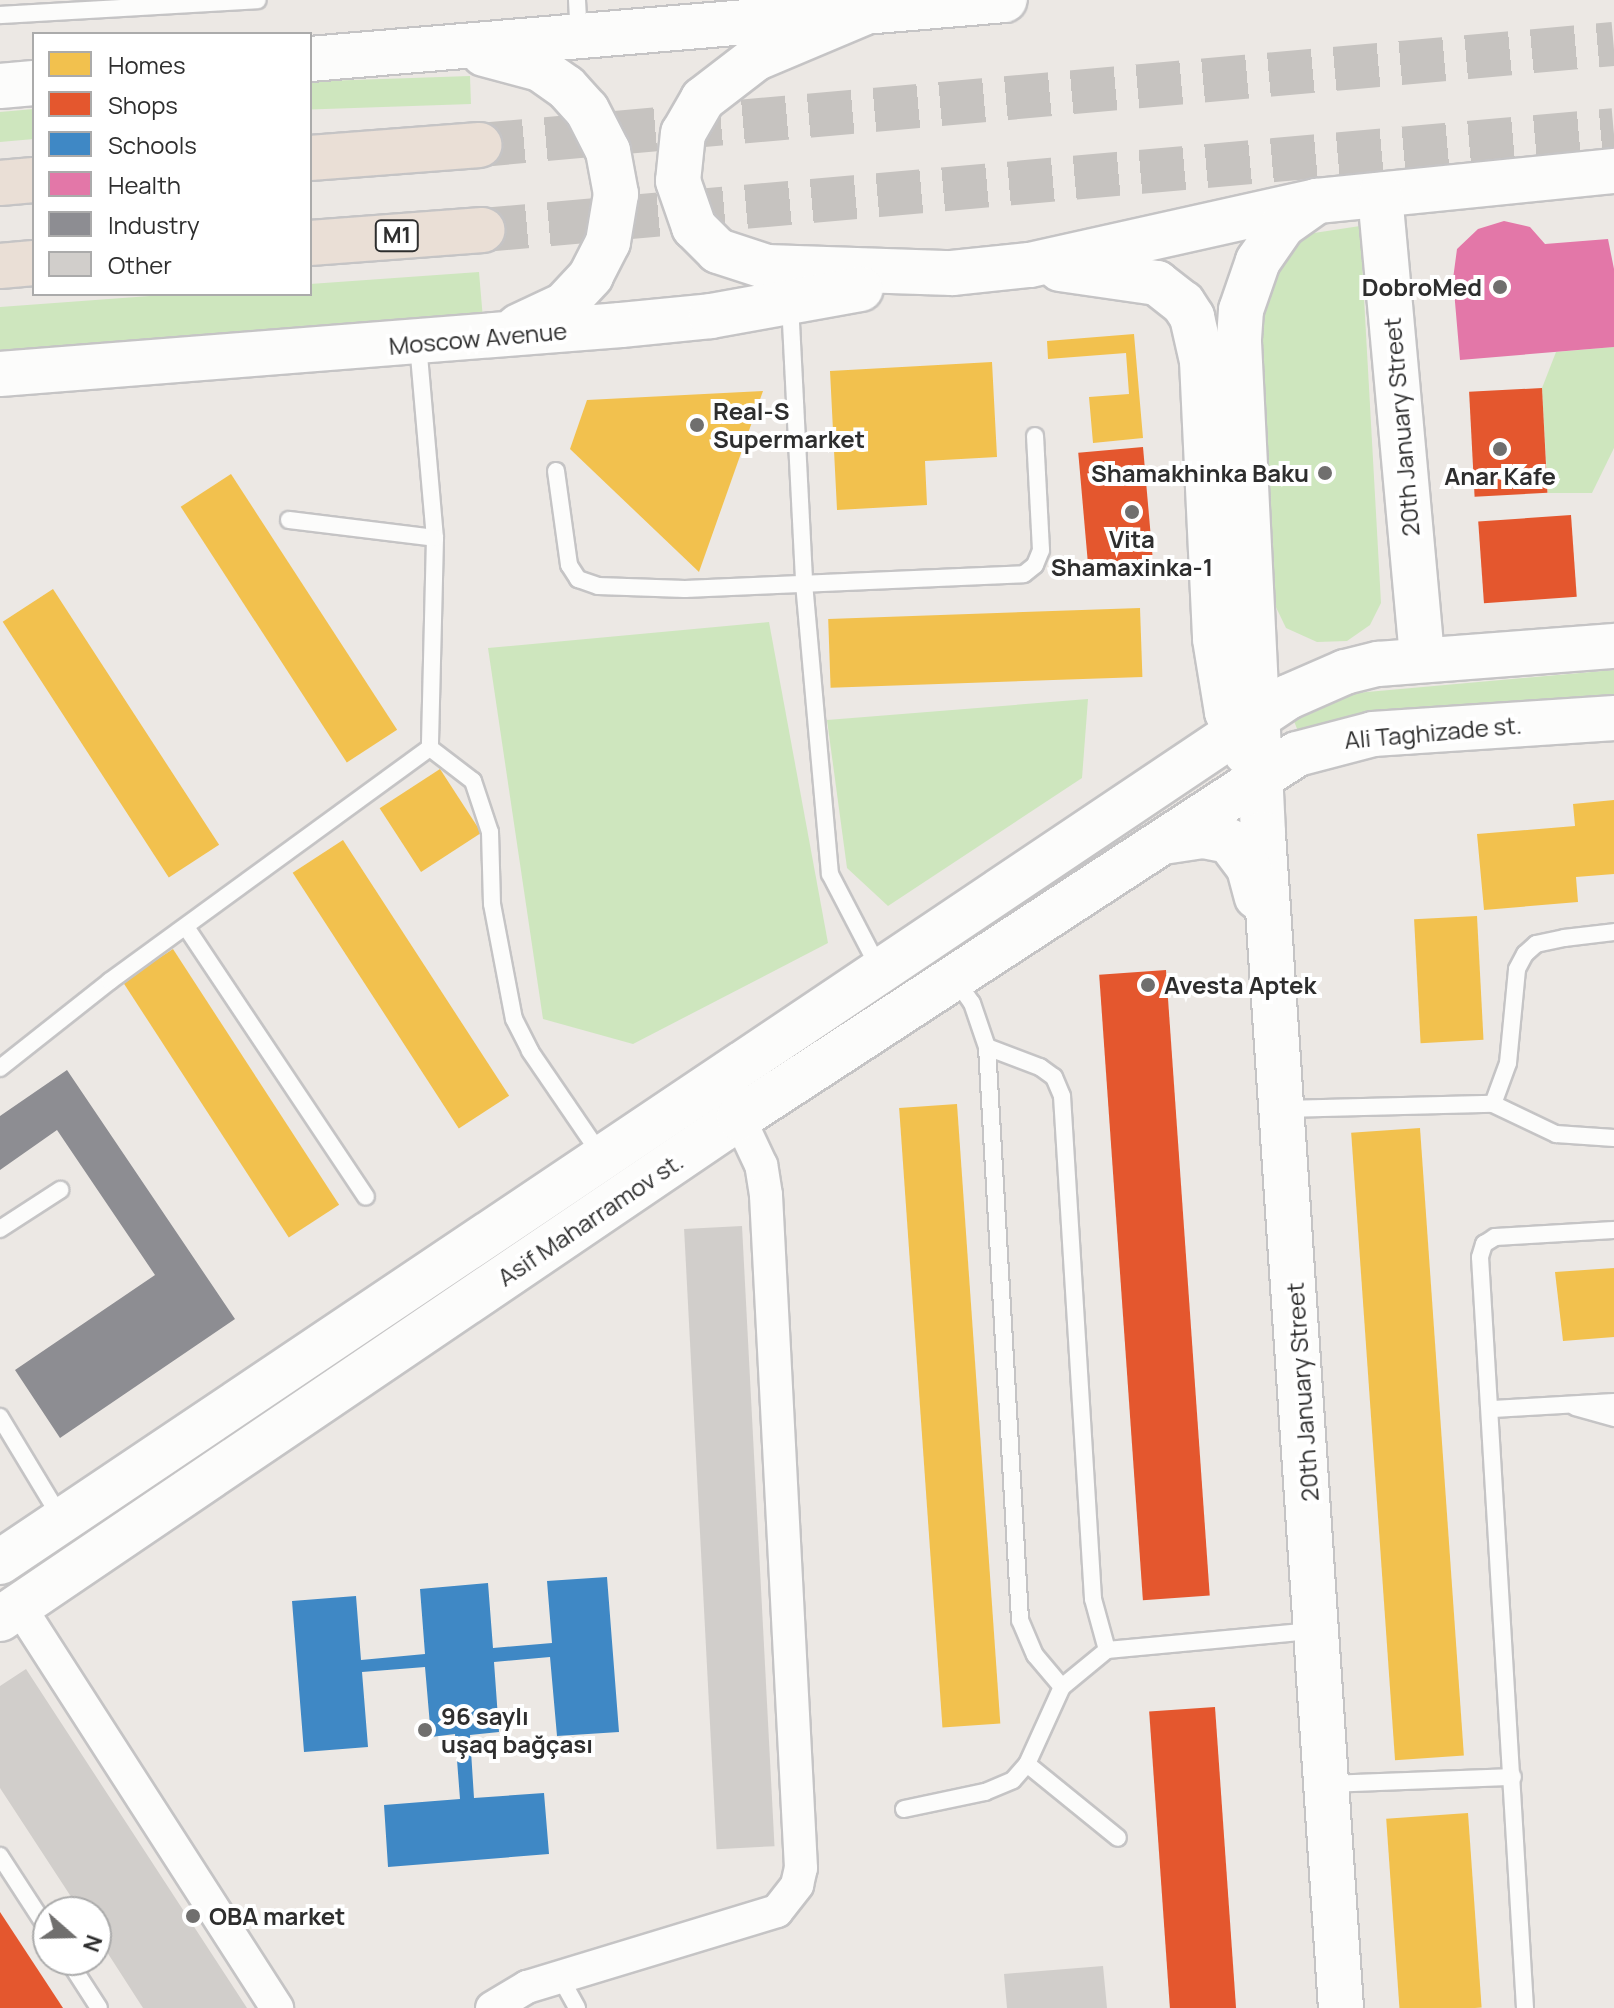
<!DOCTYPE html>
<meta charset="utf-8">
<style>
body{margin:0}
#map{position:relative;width:1614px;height:2008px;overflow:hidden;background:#ece8e4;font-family:Manrope,sans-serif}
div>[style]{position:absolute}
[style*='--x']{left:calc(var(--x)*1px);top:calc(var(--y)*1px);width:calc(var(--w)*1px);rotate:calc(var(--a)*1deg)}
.green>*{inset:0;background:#cee6be;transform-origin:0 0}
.homes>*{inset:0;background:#f2c14e;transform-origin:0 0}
.shops>*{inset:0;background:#e4572e;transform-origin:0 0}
.schools>*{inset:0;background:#3f88c5}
.health>*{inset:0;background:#e377a8}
.industry>*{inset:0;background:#8d8d92}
.building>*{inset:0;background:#d1cecb;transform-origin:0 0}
.highway-tunnel>*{height:44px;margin-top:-22px;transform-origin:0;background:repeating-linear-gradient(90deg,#c6c3c0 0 44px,transparent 0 66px)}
.roads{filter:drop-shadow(2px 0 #c5c4c5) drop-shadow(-2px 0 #c5c4c5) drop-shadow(0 2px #c5c4c5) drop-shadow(0 -2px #c5c4c5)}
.lane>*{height:16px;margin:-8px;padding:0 8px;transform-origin:8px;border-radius:8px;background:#fcfcfb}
.street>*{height:32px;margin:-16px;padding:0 16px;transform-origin:16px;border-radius:16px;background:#fcfcfb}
.secondary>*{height:44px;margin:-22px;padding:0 22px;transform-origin:22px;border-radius:22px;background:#fcfcfb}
.highway>*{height:44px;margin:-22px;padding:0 22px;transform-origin:22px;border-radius:22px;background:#eadfd6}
.dots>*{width:22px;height:22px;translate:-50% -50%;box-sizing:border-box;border:4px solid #fff;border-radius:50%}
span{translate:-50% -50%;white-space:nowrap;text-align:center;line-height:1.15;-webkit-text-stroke:8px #fff;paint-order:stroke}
.shield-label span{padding:2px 6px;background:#fff;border:2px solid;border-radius:6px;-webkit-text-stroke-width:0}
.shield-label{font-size:22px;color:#2e2e2e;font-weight:700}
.poi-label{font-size:24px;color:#2e2e2e;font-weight:700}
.right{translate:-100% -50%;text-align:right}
.left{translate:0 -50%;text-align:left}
.street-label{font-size:24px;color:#2e2e2e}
.legend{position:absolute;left:32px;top:32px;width:280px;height:264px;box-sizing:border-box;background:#fff;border:2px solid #ababab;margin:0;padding:10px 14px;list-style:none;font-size:24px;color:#2e2e2e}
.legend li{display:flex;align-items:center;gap:16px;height:40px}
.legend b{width:40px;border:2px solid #ababab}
.north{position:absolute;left:32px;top:1896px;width:80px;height:80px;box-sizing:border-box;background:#fff;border:2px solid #ababab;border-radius:50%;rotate:110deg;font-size:22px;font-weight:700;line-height:32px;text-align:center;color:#2e2e2e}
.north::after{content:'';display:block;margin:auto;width:28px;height:36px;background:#706f6e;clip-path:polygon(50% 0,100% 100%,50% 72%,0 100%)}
</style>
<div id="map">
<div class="green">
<div style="left:470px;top:76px;width:28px;height:161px;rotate:88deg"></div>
<div style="clip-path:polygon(34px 109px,34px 139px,0 142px,0 112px)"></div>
<div style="clip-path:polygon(1360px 226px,1381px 603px,1370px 625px,1347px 641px,1317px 642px,1286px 628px,1273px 601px,1256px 350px,1262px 301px,1288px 249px,1314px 233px)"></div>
<div style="clip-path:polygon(479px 272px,483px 319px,0 350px,0 307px,177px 294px,310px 294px,310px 284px)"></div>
<div style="clip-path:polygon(1614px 347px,1614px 448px,1592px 493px,1548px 493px,1542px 388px,1556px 352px)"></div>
<div style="clip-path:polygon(769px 622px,828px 943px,633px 1044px,543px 1019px,488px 648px)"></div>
<div style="clip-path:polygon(1614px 670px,1614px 695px,1352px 718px,1299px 734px,1294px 721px,1356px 693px)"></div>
<div style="clip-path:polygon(1088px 699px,1082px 778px,888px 906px,847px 868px,827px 720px)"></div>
</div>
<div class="homes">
<div style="clip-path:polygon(1134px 334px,1143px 438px,1093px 443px,1089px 397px,1129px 394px,1126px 353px,1048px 359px,1047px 341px)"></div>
<div style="clip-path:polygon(992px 362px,997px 457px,925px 461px,927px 505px,837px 510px,830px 371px)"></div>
<div style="clip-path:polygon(763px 391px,699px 572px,570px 449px,587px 400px)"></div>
<div style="left:231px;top:474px;width:305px;height:60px;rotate:57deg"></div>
<div style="left:53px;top:589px;width:305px;height:60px;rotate:57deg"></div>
<div style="left:1140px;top:608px;width:69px;height:312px;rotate:88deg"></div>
<div style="left:440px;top:769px;width:76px;height:72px;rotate:57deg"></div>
<div style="clip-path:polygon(1614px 800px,1614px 874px,1576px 877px,1578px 902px,1484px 910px,1477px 834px,1575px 826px,1573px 804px)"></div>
<div style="left:343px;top:840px;width:305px;height:60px;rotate:57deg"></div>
<div style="left:1477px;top:916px;width:124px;height:63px;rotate:87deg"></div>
<div style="left:173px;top:949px;width:305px;height:60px;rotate:57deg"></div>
<div style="left:957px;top:1104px;width:621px;height:58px;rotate:86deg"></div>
<div style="left:1420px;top:1128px;width:629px;height:69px;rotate:86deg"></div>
<div style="clip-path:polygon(1614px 1268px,1614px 1337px,1563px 1341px,1555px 1272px)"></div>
<div style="left:1468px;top:1813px;width:195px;height:82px;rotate:86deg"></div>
</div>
<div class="shops">
<div style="left:1542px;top:388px;width:105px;height:73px;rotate:87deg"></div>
<div style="left:1143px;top:447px;width:126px;height:65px;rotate:85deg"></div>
<div style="left:1571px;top:515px;width:82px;height:93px;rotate:86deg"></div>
<div style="left:1166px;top:970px;width:627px;height:67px;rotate:86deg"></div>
<div style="left:1215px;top:1707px;width:302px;height:66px;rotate:86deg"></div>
<div style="clip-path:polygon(0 1912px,63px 2008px,0 2008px)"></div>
</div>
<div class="schools">
<div style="clip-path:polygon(607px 1577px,619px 1732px,557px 1736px,550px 1657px,494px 1662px,499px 1732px,470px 1735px,474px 1798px,544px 1793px,549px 1854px,388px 1867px,384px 1805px,460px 1799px,455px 1734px,431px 1737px,425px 1667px,362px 1672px,368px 1747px,304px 1752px,292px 1601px,356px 1596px,361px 1660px,425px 1654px,420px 1589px,488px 1583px,493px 1648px,552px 1643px,547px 1581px)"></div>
</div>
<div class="health">
<div style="clip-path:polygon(1504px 221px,1530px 227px,1545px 244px,1608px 239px,1614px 269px,1614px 347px,1460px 360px,1453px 279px,1457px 249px,1478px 229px)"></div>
</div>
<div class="industry">
<div style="clip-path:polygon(67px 1070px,235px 1319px,60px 1438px,15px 1370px,155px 1275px,57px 1130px,0 1170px,0 1116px)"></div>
</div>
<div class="building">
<div style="left:742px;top:1226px;width:621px;height:58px;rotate:87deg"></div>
<div style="clip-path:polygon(26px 1669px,247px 2008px,143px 2008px,96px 1935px,96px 1912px,81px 1912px,0 1788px,0 1686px)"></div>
<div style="clip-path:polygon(1103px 1966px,1107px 2008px,1007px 2008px,1004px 1974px)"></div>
</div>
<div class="highway-tunnel">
<div style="--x:480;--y:145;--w:1138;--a:-5.09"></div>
<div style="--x:483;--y:230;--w:1135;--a:-5.05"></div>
</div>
<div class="roads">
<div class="lane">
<div style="--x:577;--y:0;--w:35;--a:87"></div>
<div style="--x:0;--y:15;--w:258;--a:-3.3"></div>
<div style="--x:790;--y:303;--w:280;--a:87.1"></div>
<div style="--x:804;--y:583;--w:292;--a:84.9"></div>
<div style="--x:830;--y:874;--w:106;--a:62.5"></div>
<div style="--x:418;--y:344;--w:195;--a:85"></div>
<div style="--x:435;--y:538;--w:210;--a:91.4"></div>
<div style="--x:430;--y:748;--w:54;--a:37.5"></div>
<div style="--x:473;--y:781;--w:54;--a:71.6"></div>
<div style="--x:490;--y:832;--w:72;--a:88.4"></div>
<div style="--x:492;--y:904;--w:117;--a:79.2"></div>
<div style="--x:514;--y:1019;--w:36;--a:63"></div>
<div style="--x:530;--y:1051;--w:126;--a:55.7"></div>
<div style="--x:556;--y:471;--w:95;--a:82.1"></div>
<div style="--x:569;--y:565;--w:17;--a:57"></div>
<div style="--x:578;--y:579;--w:21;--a:19"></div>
<div style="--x:598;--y:586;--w:87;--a:2"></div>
<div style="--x:685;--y:589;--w:339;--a:-2.5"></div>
<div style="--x:1024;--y:574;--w:14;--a:-39"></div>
<div style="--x:1035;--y:565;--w:16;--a:-68"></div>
<div style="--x:1041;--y:550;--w:114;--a:-93"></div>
<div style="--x:289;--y:520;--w:147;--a:7"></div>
<div style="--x:186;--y:927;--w:324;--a:56.3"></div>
<div style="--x:955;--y:979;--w:29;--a:55"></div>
<div style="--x:972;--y:1003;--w:46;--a:71.2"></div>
<div style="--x:987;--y:1047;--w:574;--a:86.7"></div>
<div style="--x:1020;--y:1620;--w:38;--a:67"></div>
<div style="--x:1035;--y:1655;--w:42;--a:49.8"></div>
<div style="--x:987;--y:1047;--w:57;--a:20.7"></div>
<div style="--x:1040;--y:1067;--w:17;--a:36"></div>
<div style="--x:1054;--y:1077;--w:21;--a:67"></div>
<div style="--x:1062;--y:1096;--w:504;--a:86.47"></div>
<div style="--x:1093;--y:1599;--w:53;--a:74.6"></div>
<div style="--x:0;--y:1068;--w:140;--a:-38.3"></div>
<div style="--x:110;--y:981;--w:396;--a:-36.1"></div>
<div style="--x:1493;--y:1104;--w:70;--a:25.5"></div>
<div style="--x:1556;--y:1134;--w:58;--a:3.9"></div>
<div style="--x:1283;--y:1109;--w:210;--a:-1.4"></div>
<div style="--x:1493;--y:1104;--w:44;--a:-69.9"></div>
<div style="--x:1508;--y:1063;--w:94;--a:-84.5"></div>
<div style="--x:1517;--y:969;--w:17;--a:-62"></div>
<div style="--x:1525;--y:954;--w:15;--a:-42"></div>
<div style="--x:1536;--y:944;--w:29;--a:-12"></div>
<div style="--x:1564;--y:938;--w:50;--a:-6.8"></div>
<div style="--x:0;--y:1229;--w:72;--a:-33"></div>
<div style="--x:1575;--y:1407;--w:41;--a:15.8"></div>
<div style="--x:1493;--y:1409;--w:121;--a:-3.3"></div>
<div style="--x:0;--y:1417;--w:118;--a:58.9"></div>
<div style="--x:1027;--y:1764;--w:117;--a:39.1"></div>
<div style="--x:1329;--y:1784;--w:184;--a:-2.2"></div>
<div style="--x:904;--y:1809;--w:83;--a:-11.9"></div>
<div style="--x:985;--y:1792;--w:30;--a:-23"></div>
<div style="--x:1013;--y:1780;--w:21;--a:-49"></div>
<div style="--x:1027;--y:1764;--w:85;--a:-65.6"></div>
<div style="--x:1062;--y:1687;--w:58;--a:-39.4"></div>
<div style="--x:1107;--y:1650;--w:207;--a:-5.3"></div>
<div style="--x:0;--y:1856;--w:88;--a:57"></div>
<div style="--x:68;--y:1960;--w:57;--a:57.1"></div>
<div style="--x:560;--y:1977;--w:35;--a:61"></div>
<div style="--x:1525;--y:2008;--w:752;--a:-93.43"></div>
<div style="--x:1480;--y:1257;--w:14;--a:-73"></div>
<div style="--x:1484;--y:1244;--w:13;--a:-32"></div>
<div style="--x:1495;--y:1237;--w:119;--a:-3.4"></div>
</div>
<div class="street">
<div style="--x:19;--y:1606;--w:478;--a:57.3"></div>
<div style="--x:492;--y:2008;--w:41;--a:-31"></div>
<div style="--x:527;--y:1987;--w:261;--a:-16.9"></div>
<div style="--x:777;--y:1911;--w:33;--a:-52"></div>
<div style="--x:797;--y:1885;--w:17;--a:-77"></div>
<div style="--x:801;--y:1868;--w:674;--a:-92.98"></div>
<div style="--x:766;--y:1195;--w:30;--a:-99"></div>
<div style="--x:761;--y:1165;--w:52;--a:-115.1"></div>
</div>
<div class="secondary">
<div style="--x:866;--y:12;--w:121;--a:157.1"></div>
<div style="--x:755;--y:59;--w:66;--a:142.4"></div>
<div style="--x:703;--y:99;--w:39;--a:120"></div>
<div style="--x:683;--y:133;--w:48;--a:95.9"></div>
<div style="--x:678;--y:181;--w:49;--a:70.8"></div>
<div style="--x:694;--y:227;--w:34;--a:45"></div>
<div style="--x:718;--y:251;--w:52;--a:18.1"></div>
<div style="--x:767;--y:267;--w:185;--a:1.9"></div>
<div style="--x:952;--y:273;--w:78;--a:-5.9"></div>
<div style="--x:1030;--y:265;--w:294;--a:-12.6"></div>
<div style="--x:1317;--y:201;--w:299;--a:-5.8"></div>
<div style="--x:484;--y:54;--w:58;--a:15"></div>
<div style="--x:540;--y:69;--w:32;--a:35"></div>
<div style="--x:566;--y:87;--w:31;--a:48"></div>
<div style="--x:587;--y:110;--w:46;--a:62.9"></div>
<div style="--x:608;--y:151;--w:44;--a:79.5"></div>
<div style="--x:616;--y:194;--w:49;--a:99.5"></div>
<div style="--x:608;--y:242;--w:38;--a:117"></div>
<div style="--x:591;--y:276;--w:40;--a:133"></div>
<div style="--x:564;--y:305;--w:50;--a:155"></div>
<div style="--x:310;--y:59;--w:697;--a:-4.85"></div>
<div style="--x:0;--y:86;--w:34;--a:-5"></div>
<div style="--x:1380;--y:195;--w:466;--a:84.8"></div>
<div style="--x:1317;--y:201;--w:42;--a:144.8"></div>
<div style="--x:1283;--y:225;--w:44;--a:124.8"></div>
<div style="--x:1258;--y:261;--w:52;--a:109.1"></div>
<div style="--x:1241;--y:310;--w:32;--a:94"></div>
<div style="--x:1239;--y:342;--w:493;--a:87.2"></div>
<div style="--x:1263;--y:834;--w:1177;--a:86.2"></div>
<div style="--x:1060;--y:269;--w:98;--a:8.2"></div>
<div style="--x:1157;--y:283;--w:33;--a:38"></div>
<div style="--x:1183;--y:303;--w:17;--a:57"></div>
<div style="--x:1192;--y:317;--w:45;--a:77.2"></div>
<div style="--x:1202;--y:361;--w:278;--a:87.3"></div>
<div style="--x:1215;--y:639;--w:74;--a:80.7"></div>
<div style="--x:1227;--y:712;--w:45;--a:65.1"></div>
<div style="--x:0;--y:374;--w:623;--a:-4.51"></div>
<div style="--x:621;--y:325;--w:90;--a:-5.7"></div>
<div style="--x:711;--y:316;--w:152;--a:-10.2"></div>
<div style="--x:1163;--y:842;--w:40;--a:-8.5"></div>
<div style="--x:1203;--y:836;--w:26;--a:11"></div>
<div style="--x:1229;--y:841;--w:34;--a:53"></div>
<div style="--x:1249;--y:868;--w:30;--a:75"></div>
<div style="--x:0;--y:1562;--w:1552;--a:-33.88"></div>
<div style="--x:1288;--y:697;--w:62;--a:-23.7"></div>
<div style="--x:1345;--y:672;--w:34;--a:-14"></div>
<div style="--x:1378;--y:664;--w:237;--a:-4.4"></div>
<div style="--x:0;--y:1619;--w:893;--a:-34.14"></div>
<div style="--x:739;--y:1118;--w:666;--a:-33.12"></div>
<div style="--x:1297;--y:754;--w:79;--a:-14.7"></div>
<div style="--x:1373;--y:734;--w:242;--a:-3.8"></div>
</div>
<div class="highway">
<div style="--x:310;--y:158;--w:170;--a:-4.4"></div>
<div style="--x:0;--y:183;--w:34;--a:-5"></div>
<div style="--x:310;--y:243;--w:173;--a:-4.3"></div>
<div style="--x:0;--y:266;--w:34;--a:-5"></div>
</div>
</div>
<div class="dots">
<div style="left:1500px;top:287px;background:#706f6e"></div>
<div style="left:697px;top:425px;background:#706f6e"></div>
<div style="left:1500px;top:449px;background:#706f6e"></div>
<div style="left:1325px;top:473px;background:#706f6e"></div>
<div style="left:1132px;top:512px;background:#706f6e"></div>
<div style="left:1148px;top:985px;background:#706f6e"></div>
<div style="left:425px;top:1730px;background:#706f6e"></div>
<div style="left:193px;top:1916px;background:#706f6e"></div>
</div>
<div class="shield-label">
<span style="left:397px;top:236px">M1</span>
</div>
<div class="poi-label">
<span class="right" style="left:1482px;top:287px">DobroMed</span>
<span class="left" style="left:713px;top:425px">Real-S<br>Supermarket</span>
<span class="right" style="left:1309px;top:473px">Shamakhinka Baku</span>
<span style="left:1500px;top:476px">Anar Kafe</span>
<span style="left:1132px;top:553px">Vita<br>Shamaxinka-1</span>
<span class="left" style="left:1164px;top:985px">Avesta Aptek</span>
<span class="left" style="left:441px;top:1730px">96 saylı<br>uşaq bağçası</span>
<span class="left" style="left:209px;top:1916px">OBA market</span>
</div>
<div class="street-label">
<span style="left:478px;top:338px;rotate:-5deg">Moscow Avenue</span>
<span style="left:1401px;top:427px;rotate:-95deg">20th January Street</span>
<span style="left:1433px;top:732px;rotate:-5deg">Ali Taghizade st.</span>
<span style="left:590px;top:1219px;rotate:-34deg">Asif Maharramov st.</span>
<span style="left:1302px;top:1392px;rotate:-94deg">20th January Street</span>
</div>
<ul class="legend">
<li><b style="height:22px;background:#f2c14e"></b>Homes</li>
<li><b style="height:22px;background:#e4572e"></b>Shops</li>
<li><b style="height:22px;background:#3f88c5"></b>Schools</li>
<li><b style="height:22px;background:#e377a8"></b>Health</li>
<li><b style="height:22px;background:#8d8d92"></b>Industry</li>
<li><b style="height:22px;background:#d1cecb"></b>Other</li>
</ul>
<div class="north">N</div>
</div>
